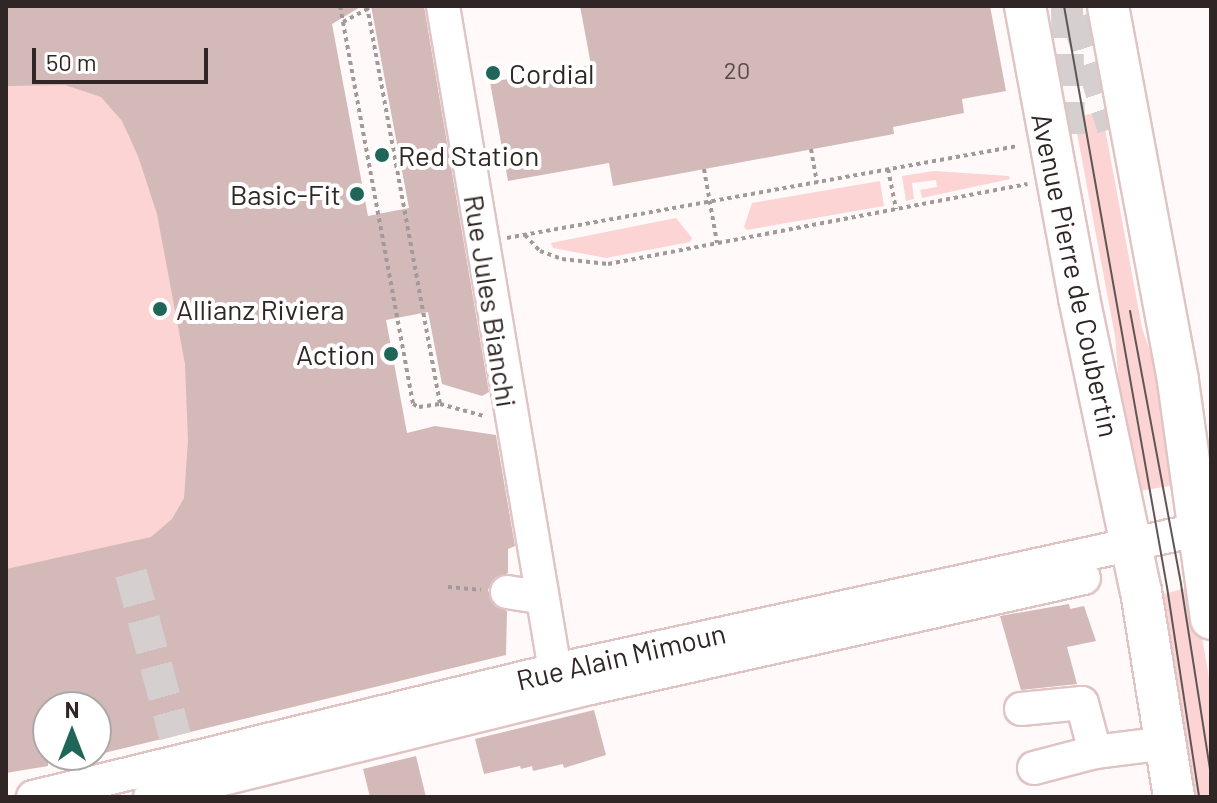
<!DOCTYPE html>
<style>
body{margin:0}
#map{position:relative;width:1217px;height:803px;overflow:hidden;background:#fff9f9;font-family:Barlow,sans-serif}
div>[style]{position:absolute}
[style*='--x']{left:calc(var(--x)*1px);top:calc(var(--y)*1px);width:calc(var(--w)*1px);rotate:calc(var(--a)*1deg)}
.green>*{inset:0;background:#fcd4d4}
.building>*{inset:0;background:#d4b9b9}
.minor-tunnel>*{height:32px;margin-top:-16px;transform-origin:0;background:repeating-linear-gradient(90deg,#d6cfcf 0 32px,transparent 0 48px)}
.path>*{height:4px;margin-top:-2px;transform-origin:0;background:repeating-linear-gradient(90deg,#a29a9a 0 4px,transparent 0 8px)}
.roads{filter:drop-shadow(2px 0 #e0c4c4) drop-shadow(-2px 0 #e0c4c4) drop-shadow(0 2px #e0c4c4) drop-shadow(0 -2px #e0c4c4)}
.minor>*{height:32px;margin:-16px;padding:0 16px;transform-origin:16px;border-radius:16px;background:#fff}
.major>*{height:40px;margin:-20px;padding:0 20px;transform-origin:20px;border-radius:20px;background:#fff}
.tram>*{height:2px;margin:-1px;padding:0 1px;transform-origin:1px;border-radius:1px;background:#605656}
.dots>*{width:22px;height:22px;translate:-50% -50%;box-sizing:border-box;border:4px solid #fff;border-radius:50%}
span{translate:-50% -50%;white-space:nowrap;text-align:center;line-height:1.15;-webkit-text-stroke:8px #fff;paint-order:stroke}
.number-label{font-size:24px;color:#5a4b4b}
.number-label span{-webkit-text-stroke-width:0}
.poi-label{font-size:28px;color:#312626}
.left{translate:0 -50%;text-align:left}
.right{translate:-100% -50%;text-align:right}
.street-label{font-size:28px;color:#312626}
.frame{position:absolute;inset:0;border:8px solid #312626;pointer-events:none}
.north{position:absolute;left:32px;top:691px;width:80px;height:80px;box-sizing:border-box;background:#fff;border:2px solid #ada8a8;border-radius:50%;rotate:0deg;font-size:22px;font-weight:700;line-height:32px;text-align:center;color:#312626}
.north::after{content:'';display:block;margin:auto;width:28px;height:36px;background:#206658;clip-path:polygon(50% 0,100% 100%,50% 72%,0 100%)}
.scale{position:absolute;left:32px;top:48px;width:176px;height:36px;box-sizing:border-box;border:4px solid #312626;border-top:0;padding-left:10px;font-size:24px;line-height:28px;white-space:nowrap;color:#312626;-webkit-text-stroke:6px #fff;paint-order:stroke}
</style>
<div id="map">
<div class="green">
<div style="clip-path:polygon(6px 6px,203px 6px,322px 372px,6px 707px)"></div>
<div style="clip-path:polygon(1102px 112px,1142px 328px,1167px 400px,1175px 485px,1134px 492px,1123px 434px,1115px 336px,1074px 117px)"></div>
<div style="clip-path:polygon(934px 171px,1009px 176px,1010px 179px,922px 198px,920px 190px,937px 187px,936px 180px,912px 183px,914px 199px,906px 201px,902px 176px)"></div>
<div style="clip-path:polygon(880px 181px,884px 206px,747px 230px,744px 227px,752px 203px)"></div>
<div style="clip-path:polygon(676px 218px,692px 238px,690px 242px,606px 258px,553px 248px,551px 243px)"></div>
<div style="clip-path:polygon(1186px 588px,1194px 592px,1211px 689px,1211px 797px,1187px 797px,1160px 595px)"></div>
</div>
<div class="building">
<div style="clip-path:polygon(6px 6px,362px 6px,332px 24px,368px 216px,409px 208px,371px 6px,424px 6px,489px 392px,482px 396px,442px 384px,428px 312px,386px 320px,407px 433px,435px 426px,496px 435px,515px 546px,508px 549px,508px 573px,493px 580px,488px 590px,495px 606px,507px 611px,506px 655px,96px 755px,96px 707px,48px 707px,48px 766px,6px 773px,6px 569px,151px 537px,172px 519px,184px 498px,188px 441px,185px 364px,157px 214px,138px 156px,122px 121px,101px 97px,65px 85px,6px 86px)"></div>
<div style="clip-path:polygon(580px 6px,990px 6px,1006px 91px,962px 99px,964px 113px,893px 127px,894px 134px,613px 186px,609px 163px,508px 181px,490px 82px,591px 65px)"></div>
<div style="clip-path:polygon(1069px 604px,1070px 609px,1084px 606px,1096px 641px,1067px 647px,1077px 684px,1021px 690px,1000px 616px)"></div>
<div style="clip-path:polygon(594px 710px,606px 755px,564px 768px,563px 764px,533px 771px,532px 766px,521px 769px,520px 766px,484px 774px,475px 739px)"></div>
<div style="clip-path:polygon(416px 756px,426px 797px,370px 797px,363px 769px)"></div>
</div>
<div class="minor-tunnel">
<div style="--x:1067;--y:6;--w:129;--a:89.1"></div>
<div style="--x:1077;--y:17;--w:117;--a:72"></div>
<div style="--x:131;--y:573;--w:169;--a:74.9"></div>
</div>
<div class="path">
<div style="--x:340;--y:6;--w:405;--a:79.6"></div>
<div style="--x:413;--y:404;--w:7;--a:27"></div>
<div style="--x:419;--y:407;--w:21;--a:-8"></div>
<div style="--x:367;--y:6;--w:405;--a:79.6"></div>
<div style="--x:440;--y:404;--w:46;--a:15.3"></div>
<div style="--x:343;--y:22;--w:34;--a:-28"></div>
<div style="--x:811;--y:149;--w:34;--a:80"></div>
<div style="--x:704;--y:169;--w:75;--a:80"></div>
<div style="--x:888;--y:169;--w:41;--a:78.7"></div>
<div style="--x:525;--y:235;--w:22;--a:47"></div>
<div style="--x:540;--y:251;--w:23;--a:20"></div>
<div style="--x:562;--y:259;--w:46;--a:6.2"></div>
<div style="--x:608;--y:264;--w:427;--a:-10.8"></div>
<div style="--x:507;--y:238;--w:519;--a:-10.21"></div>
<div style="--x:448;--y:587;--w:33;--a:5"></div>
</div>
<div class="roads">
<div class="minor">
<div style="--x:443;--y:6;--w:673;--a:80.43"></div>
<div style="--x:507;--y:592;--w:33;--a:9"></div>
<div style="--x:1021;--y:709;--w:61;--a:-5.6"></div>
<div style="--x:1082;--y:703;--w:51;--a:75.1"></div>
<div style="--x:1034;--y:768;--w:63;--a:-14.7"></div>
<div style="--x:1095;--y:752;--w:73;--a:-7.1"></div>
<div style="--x:33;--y:797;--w:537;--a:-13.67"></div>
<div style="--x:555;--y:670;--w:671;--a:-12.3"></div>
<div style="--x:150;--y:797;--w:454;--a:-13.9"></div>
<div style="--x:591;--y:688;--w:505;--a:-12.58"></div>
</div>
<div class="major">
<div style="--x:1025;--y:6;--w:297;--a:79.5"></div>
<div style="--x:1079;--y:298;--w:299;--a:78.1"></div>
<div style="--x:1141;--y:591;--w:209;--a:80.9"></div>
<div style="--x:1108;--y:6;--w:381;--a:79.4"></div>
<div style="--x:1178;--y:381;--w:240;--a:82.1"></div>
</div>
</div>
<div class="tram">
<div style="--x:1064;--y:6;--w:590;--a:79.95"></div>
<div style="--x:1167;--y:587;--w:212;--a:81.3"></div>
<div style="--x:1130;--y:311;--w:278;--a:79.4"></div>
<div style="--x:1181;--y:584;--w:194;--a:81.1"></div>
</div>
<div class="dots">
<div style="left:493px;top:73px;background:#206658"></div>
<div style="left:382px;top:155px;background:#206658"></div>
<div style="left:357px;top:194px;background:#206658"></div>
<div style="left:160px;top:309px;background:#206658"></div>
<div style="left:391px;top:354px;background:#206658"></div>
</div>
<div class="number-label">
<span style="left:737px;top:70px">20</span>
</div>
<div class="poi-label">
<span class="left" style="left:509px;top:73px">Cordial</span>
<span class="left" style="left:398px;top:155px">Red Station</span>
<span class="right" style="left:341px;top:194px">Basic-Fit</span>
<span class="left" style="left:176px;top:309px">Allianz Riviera</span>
<span class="right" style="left:375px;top:354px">Action</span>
</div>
<div class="street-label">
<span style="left:1076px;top:275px;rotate:78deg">Avenue Pierre de Coubertin</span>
<span style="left:491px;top:301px;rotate:81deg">Rue Jules Bianchi</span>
<span style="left:621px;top:656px;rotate:-13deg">Rue Alain Mimoun</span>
</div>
<div class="frame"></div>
<div class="north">N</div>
<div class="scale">50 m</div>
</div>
